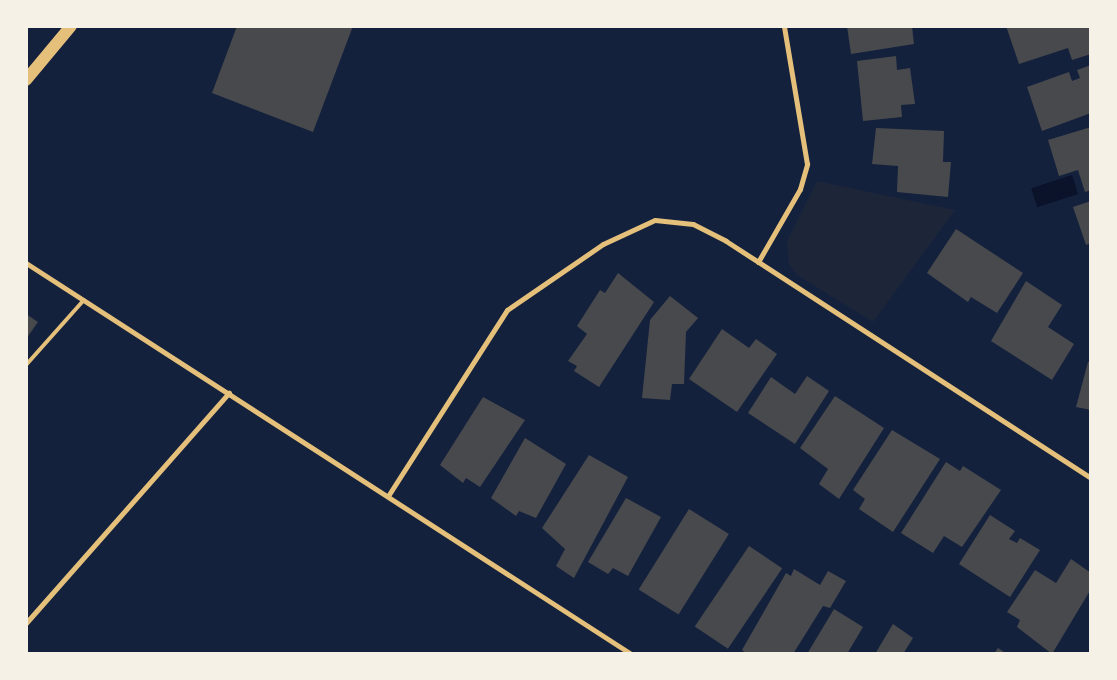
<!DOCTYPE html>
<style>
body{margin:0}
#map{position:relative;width:1117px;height:680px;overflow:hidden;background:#14213d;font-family:"Open Sans",sans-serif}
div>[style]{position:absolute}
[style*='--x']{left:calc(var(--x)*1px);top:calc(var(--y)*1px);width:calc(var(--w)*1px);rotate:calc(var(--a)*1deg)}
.green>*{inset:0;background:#1d2539}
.water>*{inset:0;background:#0b132b;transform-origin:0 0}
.building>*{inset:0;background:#48494c;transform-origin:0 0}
.service>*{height:4px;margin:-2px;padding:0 2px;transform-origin:2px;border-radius:2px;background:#e5c07b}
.minor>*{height:5px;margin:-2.5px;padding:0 2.5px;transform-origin:2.5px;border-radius:2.5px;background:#e5c07b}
.primary>*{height:12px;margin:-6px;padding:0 6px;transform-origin:6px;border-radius:6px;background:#e5c07b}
span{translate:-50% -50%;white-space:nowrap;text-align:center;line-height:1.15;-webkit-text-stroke:4.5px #f6f1e7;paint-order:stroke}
.frame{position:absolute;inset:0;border:28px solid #f6f1e7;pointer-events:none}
</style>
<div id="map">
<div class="green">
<div style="clip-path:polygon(817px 181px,955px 210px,873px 322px,797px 275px,789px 264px,787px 241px)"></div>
</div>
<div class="water">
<div style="left:1072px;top:175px;width:20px;height:43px;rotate:72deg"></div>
</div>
<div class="building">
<div style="clip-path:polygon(237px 26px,353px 26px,313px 132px,212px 93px)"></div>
<div style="clip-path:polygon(847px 26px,912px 26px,914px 44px,851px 54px)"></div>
<div style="clip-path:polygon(1006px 26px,1091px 26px,1091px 54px,1072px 60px,1068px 48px,1019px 64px)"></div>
<div style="clip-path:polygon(896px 56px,897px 70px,910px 68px,915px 104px,901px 105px,902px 117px,863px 121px,857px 61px)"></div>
<div style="clip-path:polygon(1091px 65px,1091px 113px,1042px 131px,1027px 87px,1069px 72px,1072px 81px,1080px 78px,1077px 70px)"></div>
<div style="clip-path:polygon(1091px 127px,1091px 190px,1085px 192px,1078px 170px,1059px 176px,1048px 140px)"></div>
<div style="clip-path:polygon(876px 128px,944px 131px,943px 162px,951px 162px,948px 197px,897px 192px,898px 166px,872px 164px)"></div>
<div style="clip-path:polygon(1091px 201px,1091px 243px,1086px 245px,1073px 207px)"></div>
<div style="clip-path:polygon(956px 229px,1023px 273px,997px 313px,971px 297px,968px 302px,927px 273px)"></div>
<div style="clip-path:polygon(618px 273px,654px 302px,599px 387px,574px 371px,577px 366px,568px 361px,587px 334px,577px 326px,600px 290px,605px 293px)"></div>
<div style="clip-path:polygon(1026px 281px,1062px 305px,1048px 327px,1074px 344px,1052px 380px,991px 341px)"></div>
<div style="clip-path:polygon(670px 296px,698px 318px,686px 332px,684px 384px,672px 384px,670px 400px,642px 398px,650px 320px)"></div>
<div style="clip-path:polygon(26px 314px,38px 322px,26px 339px)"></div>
<div style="clip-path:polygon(722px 329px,749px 348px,756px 339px,777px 354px,737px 412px,689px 379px)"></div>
<div style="clip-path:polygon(1088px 362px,1091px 362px,1091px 410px,1076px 407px)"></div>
<div style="clip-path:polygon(807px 376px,829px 391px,795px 444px,748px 413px,771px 377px,795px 394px)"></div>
<div style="clip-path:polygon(835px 396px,884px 428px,839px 499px,819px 484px,828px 469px,800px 448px)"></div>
<div style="clip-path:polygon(483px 397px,525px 420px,480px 487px,466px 478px,463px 483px,440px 465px)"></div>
<div style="clip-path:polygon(892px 430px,940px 459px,893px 532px,859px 509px,865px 499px,853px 490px)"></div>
<div style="clip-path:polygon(525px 438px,566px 464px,536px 518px,519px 511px,516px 516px,491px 498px)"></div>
<div style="clip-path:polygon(589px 455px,628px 477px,574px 578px,556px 566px,565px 549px,542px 528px)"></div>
<div style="clip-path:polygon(946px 462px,960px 471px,963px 466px,1001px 490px,962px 547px,944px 536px,933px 553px,901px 533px)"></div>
<div style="clip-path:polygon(626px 498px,661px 517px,628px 576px,613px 568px,608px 574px,588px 562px)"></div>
<div style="left:689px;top:509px;width:47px;height:95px;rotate:32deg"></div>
<div style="clip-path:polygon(990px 515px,1015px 531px,1009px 539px,1017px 543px,1020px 538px,1040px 550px,1010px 597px,959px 564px)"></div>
<div style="left:749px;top:546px;width:40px;height:97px;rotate:34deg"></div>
<div style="clip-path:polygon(1071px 559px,1091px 573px,1091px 589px,1052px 654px,1017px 627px,1020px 620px,1007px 612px,1035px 570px,1056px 583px)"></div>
<div style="clip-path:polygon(794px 569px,820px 585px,828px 571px,846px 581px,830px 608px,823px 606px,793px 654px,747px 654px,742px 650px,786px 573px,791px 576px)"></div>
<div style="clip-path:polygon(834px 609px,863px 627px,847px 654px,807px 654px)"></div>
<div style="clip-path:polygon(893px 624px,913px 638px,903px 654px,875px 654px)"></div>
<div style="clip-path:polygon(998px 648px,1007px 654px,994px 654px)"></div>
</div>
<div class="service">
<div style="--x:26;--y:365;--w:87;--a:-48.3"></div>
</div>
<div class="minor">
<div style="--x:758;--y:262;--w:84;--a:-60.1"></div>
<div style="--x:800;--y:189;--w:26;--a:-74"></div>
<div style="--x:807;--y:164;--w:140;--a:-99.5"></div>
<div style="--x:26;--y:263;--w:720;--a:32.87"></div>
<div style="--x:388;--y:496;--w:221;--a:-57.4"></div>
<div style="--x:507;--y:310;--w:116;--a:-34.5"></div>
<div style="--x:603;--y:244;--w:57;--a:-24.8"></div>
<div style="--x:655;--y:220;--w:38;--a:6"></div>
<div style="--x:693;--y:224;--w:37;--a:27"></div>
<div style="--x:726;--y:241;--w:435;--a:33"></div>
<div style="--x:26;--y:623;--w:307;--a:-48.6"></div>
</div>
<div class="primary">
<div style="--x:26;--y:80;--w:70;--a:-50.2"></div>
</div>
<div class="frame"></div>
</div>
